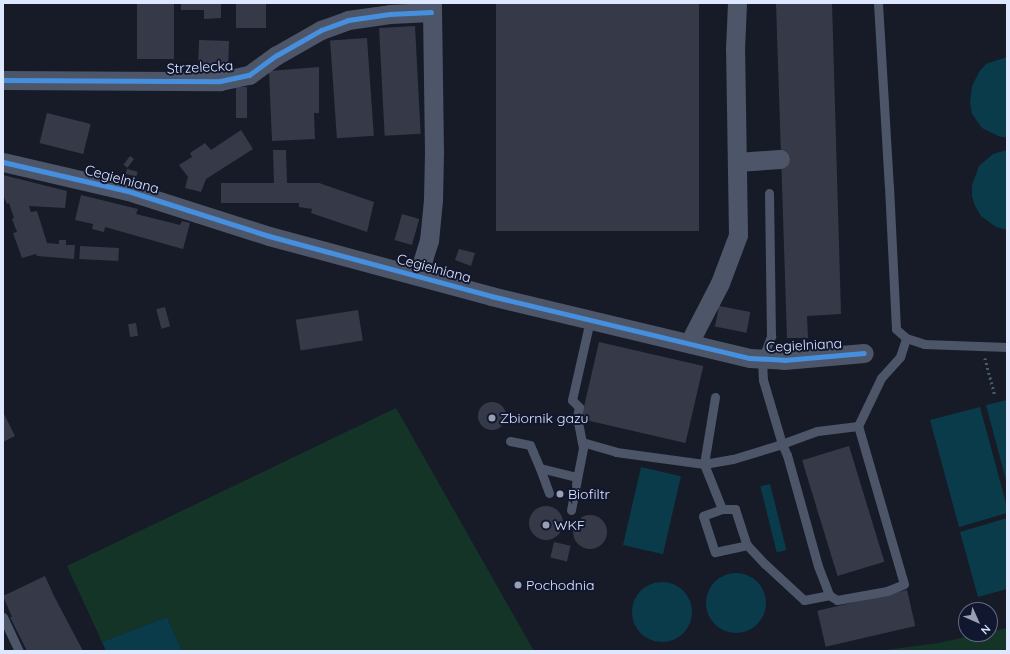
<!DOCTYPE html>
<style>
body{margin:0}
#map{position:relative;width:1010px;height:654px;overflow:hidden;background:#171b28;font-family:Quicksand,sans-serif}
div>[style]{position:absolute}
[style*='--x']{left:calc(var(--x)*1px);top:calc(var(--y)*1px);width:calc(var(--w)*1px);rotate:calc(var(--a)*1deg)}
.green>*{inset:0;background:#143428}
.water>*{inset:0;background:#0a3b4b;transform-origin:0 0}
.round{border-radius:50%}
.building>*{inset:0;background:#363a48;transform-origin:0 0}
.path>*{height:2.5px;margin-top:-1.25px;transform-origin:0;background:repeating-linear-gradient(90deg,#475f63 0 2px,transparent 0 5px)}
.lane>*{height:9px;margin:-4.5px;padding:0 4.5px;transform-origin:4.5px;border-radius:4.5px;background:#4c5668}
.street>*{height:19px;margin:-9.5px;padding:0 9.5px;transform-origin:9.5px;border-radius:9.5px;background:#4c5668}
.cycleway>*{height:5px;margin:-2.5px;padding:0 2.5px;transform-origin:2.5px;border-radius:2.5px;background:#468fdf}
.dots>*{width:11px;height:11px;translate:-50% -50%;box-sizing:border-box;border:2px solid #11172e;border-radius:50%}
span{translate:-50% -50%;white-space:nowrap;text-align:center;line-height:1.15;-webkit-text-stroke:4px #11172e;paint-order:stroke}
.street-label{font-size:14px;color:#dde7ff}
.poi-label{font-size:14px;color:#dde7ff}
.left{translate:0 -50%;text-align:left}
.frame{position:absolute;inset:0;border:4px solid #dde7ff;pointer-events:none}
.north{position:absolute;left:958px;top:602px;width:40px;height:40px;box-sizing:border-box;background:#11172e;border:1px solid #636a82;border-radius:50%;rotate:135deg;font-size:11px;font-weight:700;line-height:16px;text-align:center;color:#dde7ff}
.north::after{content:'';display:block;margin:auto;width:14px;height:18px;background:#98a0b4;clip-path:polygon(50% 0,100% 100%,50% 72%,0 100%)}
</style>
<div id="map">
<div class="green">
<div style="clip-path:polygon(396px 408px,534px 651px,182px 651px,167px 617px,102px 642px,67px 566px)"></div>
<div style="clip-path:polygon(1007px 628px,1007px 651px,879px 651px,938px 643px,980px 634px,990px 634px,990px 632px)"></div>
</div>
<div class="water">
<div style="clip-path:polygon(1007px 57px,1007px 138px,998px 136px,982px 128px,972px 114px,970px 102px,972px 86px,979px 72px,986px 64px)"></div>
<div style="clip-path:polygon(1007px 150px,1007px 230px,996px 227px,981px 216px,975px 206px,972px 196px,972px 185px,979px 166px,993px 154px)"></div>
<div style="clip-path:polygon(1007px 400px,1007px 484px,986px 405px)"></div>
<div style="clip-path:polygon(980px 407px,1007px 507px,1007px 513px,959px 527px,930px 420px)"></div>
<div style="left:641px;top:467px;width:41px;height:80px;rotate:13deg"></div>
<div style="left:770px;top:484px;width:68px;height:10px;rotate:76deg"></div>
<div style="clip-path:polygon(1007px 518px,1007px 589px,978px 597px,960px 532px)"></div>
<div class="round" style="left:706px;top:573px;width:60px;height:60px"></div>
<div class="round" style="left:632px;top:582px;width:60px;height:60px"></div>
<div style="clip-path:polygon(167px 617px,182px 651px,106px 651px,102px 642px)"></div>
</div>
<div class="building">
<div style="left:137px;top:3px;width:37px;height:56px"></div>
<div style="clip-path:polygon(181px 3px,221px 3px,221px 18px,204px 19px,204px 10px,181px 10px)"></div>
<div style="left:236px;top:3px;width:30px;height:25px"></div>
<div style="left:496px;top:3px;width:203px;height:228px"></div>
<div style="clip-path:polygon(776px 3px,832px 3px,841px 314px,807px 316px,808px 338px,787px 338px)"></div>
<div style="left:415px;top:26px;width:108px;height:36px;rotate:87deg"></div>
<div style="left:367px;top:38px;width:98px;height:37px;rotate:86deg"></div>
<div style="left:229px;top:41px;width:26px;height:30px;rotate:92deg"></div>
<div style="clip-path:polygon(319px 67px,319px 113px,314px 113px,315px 139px,272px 141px,269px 71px)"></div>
<div style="left:236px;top:87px;width:11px;height:31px"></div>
<div style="left:47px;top:113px;width:45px;height:31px;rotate:14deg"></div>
<div style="clip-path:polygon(241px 130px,253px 149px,206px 179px,201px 192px,185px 188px,188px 177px,179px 165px,192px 157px,190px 153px,205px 143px,211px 150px)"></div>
<div style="clip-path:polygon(273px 150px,286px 150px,287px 183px,319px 183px,374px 202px,367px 232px,311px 213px,312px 209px,299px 207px,299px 203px,221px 203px,221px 183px,274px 183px)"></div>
<div style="left:130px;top:156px;width:5px;height:11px;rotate:37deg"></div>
<div style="left:127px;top:169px;width:11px;height:5px;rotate:15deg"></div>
<div style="clip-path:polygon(3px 175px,67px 191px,65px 208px,29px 206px,31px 212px,37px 211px,47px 243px,59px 244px,59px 240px,66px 240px,66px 245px,75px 245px,74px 259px,37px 256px,36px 254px,22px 258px,13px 233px,17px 232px,12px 219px,14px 218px,9px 203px,7px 204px,3px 195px)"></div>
<div style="clip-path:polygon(81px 195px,138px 209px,136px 214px,180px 225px,182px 221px,190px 223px,183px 249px,105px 227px,104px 232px,92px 229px,93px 224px,75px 220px)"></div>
<div style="left:402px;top:214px;width:18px;height:27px;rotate:16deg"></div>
<div style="left:80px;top:246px;width:39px;height:13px;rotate:3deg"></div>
<div style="clip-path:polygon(459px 249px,475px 253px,471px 266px,455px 260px)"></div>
<div style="left:719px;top:306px;width:32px;height:21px;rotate:11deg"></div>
<div style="left:165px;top:307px;width:20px;height:9px;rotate:75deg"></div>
<div style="left:358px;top:310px;width:31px;height:63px;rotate:81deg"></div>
<div style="left:136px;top:323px;width:13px;height:8px;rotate:81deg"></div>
<div style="left:599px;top:342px;width:107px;height:79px;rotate:13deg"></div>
<div class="round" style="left:478px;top:402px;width:28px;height:28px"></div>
<div style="clip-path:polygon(3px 412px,15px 436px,3px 442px)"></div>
<div style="left:849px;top:446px;width:121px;height:49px;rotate:73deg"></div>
<div style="left:556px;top:490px;width:9px;height:6px;rotate:13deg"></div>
<div class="round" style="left:529px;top:506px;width:34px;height:34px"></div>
<div class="round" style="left:573px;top:515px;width:34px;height:34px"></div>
<div style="left:554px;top:542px;width:17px;height:16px;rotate:13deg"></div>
<div style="clip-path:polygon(45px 576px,54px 596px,83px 651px,27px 651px,10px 617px,12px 617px,3px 596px)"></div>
<div style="left:520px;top:581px;width:4px;height:6px;rotate:63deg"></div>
<div style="left:907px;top:590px;width:37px;height:92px;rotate:77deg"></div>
</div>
<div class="path">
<div style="--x:985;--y:358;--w:39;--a:75"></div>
</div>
<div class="lane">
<div style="--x:878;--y:3;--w:183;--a:86.6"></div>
<div style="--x:889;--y:186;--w:143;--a:87.2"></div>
<div style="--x:896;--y:329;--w:13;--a:42"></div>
<div style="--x:906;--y:338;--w:19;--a:18"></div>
<div style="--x:924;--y:344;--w:83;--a:2.1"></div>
<div style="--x:590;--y:320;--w:82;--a:102.7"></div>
<div style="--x:572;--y:400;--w:10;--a:45"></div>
<div style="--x:579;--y:407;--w:10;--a:101"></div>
<div style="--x:577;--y:417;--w:25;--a:79"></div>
<div style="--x:582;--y:442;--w:35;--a:16"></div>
<div style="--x:616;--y:452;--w:89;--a:7.8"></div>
<div style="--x:704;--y:464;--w:48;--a:68.2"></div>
<div style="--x:722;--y:509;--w:13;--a:0"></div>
<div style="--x:735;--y:509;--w:38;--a:72"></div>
<div style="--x:747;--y:545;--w:26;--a:47"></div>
<div style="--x:765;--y:564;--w:53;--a:42.7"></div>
<div style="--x:804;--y:600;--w:25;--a:-11"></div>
<div style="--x:715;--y:397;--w:68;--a:99.3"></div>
<div style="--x:704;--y:464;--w:29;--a:-10"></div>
<div style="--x:733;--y:459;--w:51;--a:-17"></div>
<div style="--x:782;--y:444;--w:67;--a:-106.5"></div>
<div style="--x:763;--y:380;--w:20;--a:-93"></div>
<div style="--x:762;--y:360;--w:26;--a:-69"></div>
<div style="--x:771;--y:336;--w:143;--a:-90.8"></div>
<div style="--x:858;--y:426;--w:41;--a:173"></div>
<div style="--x:817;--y:431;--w:37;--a:160"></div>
<div style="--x:782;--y:444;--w:12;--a:66"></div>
<div style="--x:787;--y:455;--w:115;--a:74.4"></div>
<div style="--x:818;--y:566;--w:31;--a:69"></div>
<div style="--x:829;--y:595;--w:9;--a:32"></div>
<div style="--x:837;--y:600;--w:51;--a:-10.2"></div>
<div style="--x:887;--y:591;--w:18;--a:-22"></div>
<div style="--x:904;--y:584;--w:165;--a:-106.2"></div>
<div style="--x:858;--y:426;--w:53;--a:-64.4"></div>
<div style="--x:881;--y:378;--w:28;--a:-48"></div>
<div style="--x:900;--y:357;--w:20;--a:-72"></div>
<div style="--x:510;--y:441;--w:20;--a:11"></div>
<div style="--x:530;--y:445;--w:25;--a:67"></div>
<div style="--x:549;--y:493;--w:27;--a:-110"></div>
<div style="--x:540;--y:468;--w:38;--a:14"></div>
<div style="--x:722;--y:509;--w:20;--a:160"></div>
<div style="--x:703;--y:516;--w:38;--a:72"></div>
<div style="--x:715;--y:552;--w:33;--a:-12"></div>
<div style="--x:571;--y:510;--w:63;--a:-79"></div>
<div style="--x:583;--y:448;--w:6;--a:-99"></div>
<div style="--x:3;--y:617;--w:38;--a:65"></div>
</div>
<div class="street">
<div style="--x:3;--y:80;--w:217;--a:0.3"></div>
<div style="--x:220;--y:81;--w:30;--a:-12"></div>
<div style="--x:249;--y:75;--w:34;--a:-36"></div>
<div style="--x:277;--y:55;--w:51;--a:-29.6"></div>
<div style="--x:321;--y:30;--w:29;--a:-20"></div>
<div style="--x:348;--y:20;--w:42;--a:-8.1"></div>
<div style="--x:390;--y:14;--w:41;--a:-2.8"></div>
<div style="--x:3;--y:162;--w:128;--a:13.1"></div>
<div style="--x:128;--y:191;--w:148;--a:17.7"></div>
<div style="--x:269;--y:236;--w:230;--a:15.1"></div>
<div style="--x:491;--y:296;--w:266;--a:13.5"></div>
<div style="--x:750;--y:358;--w:34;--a:3"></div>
<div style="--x:784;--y:360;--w:80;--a:-5"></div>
<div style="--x:737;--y:162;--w:43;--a:-4"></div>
<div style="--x:418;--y:276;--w:37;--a:-73"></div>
<div style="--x:429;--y:241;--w:41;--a:-84.4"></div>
<div style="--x:433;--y:200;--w:48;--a:-88.8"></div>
<div style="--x:434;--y:152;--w:149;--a:-90.8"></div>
<div style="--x:689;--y:343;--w:68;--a:-62.7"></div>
<div style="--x:720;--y:283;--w:51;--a:-69.4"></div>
<div style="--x:738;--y:235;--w:186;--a:-90.9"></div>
<div style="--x:735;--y:49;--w:46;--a:-87.5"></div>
</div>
<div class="cycleway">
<div style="--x:3;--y:80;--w:217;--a:0.3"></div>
<div style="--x:220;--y:81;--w:30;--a:-12"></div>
<div style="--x:249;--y:75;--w:34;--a:-36"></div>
<div style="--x:277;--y:55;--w:51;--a:-29.6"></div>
<div style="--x:321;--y:30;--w:29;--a:-20"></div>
<div style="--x:348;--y:20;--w:42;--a:-8.1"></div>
<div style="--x:390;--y:14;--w:41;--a:-2.8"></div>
<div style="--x:3;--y:162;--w:128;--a:13.1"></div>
<div style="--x:128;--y:191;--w:148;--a:17.7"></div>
<div style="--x:269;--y:236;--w:230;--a:15.1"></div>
<div style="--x:491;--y:296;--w:266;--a:13.5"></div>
<div style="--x:750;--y:358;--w:34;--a:3"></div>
<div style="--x:784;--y:360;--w:80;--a:-5"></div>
</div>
<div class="dots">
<div style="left:492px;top:418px;background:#98a0b4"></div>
<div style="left:560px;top:494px;background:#98a0b4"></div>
<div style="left:546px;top:525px;background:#98a0b4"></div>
<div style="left:518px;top:585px;background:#98a0b4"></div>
</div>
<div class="street-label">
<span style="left:200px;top:67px;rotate:-3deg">Strzelecka</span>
<span style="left:122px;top:179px;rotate:15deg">Cegielniana</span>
<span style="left:434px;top:268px;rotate:15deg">Cegielniana</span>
<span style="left:804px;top:345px;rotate:-3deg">Cegielniana</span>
</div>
<div class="poi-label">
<span class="left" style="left:500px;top:418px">Zbiornik gazu</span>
<span class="left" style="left:568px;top:494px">Biofiltr</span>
<span class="left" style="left:554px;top:525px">WKF</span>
<span class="left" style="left:526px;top:585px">Pochodnia</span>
</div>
<div class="frame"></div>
<div class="north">N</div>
</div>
